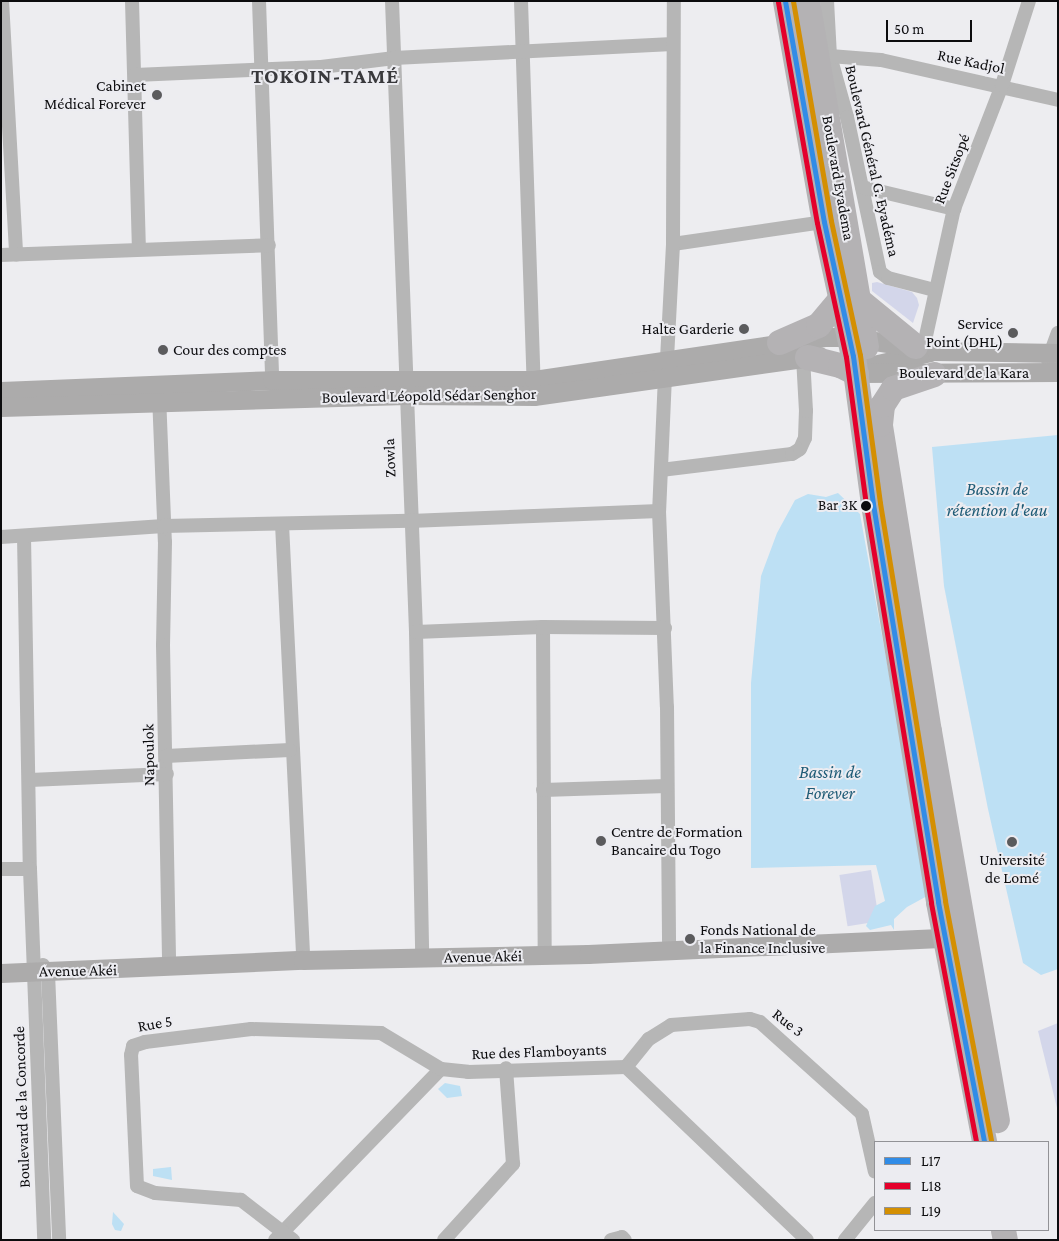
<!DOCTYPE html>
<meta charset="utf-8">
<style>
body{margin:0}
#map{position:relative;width:1059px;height:1241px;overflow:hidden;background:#ededf0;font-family:"Crimson Pro",serif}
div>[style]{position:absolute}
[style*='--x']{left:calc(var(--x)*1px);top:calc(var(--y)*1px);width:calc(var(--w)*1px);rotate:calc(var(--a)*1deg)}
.green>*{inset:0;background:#d3d6ea;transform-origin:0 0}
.water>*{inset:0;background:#bde0f4}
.street>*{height:14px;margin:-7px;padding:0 7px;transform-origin:7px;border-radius:7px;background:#b6b6b6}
.secondary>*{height:19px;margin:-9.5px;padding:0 9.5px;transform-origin:9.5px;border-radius:9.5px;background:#acabab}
.highway>*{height:25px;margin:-12.5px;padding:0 12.5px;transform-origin:12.5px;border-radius:12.5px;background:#b4b2b4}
.bus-1>*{height:5px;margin:-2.5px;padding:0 2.5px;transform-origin:2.5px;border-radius:2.5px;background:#318ce7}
.bus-2>*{height:5px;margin:-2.5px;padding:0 2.5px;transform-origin:2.5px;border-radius:2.5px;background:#e4002b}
.bus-3>*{height:5px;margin:-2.5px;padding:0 2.5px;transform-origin:2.5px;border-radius:2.5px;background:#d48f02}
.dots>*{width:14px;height:14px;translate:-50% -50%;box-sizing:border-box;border:2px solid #ececf1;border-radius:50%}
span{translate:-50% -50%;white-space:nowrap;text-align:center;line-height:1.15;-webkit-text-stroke:4px #ececf1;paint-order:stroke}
.bus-label{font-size:15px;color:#0c0c0e}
.right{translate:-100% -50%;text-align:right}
.street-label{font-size:16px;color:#0c0c0e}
.poi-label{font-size:16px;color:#0c0c0e}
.left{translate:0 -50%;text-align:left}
.water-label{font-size:18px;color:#1e5b76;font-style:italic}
.district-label{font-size:21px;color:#39393c;font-weight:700;letter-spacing:1px}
.frame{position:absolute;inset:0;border:2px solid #0c0c0e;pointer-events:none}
.legend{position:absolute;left:874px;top:1141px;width:175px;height:90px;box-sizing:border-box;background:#ececf1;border:1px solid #929296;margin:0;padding:6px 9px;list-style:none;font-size:15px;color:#0c0c0e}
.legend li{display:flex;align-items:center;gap:10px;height:25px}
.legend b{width:25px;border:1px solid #929296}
.scale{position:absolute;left:886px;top:20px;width:86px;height:22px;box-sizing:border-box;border:2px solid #0c0c0e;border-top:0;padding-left:6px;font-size:15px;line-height:18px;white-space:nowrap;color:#0c0c0e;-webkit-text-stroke:4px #ececf1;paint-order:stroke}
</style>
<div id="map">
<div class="green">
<div style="clip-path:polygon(877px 282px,912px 292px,917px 298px,919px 305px,913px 323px,872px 291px,872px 283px)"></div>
<div style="left:871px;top:870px;width:52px;height:32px;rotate:81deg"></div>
<div style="clip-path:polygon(1058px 1023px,1058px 1112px,1038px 1031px)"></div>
</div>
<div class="water">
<div style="clip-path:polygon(1058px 435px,1058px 969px,1041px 975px,1023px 963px,988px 809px,944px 586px,932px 447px)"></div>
<div style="clip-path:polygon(838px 493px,860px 514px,929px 895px,907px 907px,894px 919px,894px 930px,891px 925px,870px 930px,866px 926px,875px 906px,885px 901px,876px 865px,751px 868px,751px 683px,761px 576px,777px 533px,795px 500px,808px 494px,826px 497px)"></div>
<div style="clip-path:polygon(445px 1083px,460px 1086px,462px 1096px,447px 1098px,438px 1089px)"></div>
<div style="clip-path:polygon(171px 1167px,172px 1180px,153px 1176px,153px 1169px)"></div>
<div style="clip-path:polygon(113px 1212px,124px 1224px,121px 1231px,115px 1230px,112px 1224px)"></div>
</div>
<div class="street">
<div style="--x:2;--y:1;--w:254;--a:86.8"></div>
<div style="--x:132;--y:1;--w:248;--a:88.4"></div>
<div style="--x:259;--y:1;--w:379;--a:88"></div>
<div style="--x:392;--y:1;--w:631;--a:87.82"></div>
<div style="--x:416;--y:632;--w:327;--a:88.9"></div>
<div style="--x:521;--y:1;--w:387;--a:88.1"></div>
<div style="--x:827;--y:1;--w:55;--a:86.9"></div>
<div style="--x:830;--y:56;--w:63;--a:74.4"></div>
<div style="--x:847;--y:117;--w:158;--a:78"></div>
<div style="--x:880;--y:272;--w:10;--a:37"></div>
<div style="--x:888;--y:278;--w:48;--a:14.6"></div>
<div style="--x:821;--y:58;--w:9;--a:-13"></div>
<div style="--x:830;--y:56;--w:51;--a:4.5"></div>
<div style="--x:881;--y:60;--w:181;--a:12.7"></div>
<div style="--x:135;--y:75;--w:186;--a:-2.5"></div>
<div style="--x:321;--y:67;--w:74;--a:-7"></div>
<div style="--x:394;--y:58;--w:279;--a:-2.9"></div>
<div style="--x:862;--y:187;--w:95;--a:13.4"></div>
<div style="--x:673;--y:244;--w:153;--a:-8.3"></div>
<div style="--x:1;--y:255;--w:268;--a:-2.1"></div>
<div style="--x:922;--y:354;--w:148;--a:-77.6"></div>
<div style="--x:954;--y:209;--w:133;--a:-68.8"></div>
<div style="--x:1002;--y:85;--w:88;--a:-72.2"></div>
<div style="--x:667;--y:359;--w:115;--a:-87"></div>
<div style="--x:673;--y:244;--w:243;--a:-89.8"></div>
<div style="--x:1048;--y:360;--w:29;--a:-70"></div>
<div style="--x:665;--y:376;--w:135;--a:92.5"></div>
<div style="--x:659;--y:511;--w:196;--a:87.7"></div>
<div style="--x:667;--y:707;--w:244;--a:89.5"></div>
<div style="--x:159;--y:395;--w:147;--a:87.7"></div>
<div style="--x:165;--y:542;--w:103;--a:91.1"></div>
<div style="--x:163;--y:645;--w:323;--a:88.9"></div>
<div style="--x:661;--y:470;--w:132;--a:-7"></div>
<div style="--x:792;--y:454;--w:9;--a:-32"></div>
<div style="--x:800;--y:449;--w:12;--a:-66"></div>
<div style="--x:805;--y:438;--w:27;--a:-88"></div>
<div style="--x:806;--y:411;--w:54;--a:-93.2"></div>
<div style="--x:282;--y:524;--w:437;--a:87.2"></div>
<div style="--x:24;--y:536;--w:333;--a:89"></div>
<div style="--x:30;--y:869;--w:371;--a:87.8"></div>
<div style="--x:1;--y:537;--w:163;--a:-3.9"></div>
<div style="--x:164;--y:526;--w:246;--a:-1.2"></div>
<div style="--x:410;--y:521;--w:249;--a:-2.3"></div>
<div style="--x:543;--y:627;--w:328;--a:89.7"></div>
<div style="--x:416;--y:632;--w:127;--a:-2.3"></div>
<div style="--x:543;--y:627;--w:122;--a:0.5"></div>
<div style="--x:166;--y:756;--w:124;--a:-2.8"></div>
<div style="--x:30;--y:780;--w:137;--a:-2.5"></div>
<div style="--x:543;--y:790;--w:124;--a:-1.8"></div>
<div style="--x:1;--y:869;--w:29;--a:0"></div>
<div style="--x:43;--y:965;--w:9;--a:58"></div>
<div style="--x:48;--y:973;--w:267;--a:87.6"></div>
<div style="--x:626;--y:1067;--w:36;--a:-51"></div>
<div style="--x:649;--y:1039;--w:26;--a:-32"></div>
<div style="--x:671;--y:1025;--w:79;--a:-4.3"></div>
<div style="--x:750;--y:1019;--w:10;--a:17"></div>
<div style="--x:760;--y:1022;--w:137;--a:42"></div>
<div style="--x:862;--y:1114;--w:59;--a:77.4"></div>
<div style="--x:275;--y:1240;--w:238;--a:-45.9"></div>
<div style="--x:441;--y:1069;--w:27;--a:6"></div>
<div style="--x:468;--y:1072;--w:158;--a:-1.8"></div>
<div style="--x:626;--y:1067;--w:250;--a:43.7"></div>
<div style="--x:293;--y:1240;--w:66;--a:-142.4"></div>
<div style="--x:241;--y:1200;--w:86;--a:-175.3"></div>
<div style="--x:155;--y:1193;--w:19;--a:-159"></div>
<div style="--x:137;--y:1186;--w:131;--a:-92.6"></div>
<div style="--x:131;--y:1055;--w:9;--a:-77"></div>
<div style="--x:133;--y:1046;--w:13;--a:-18"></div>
<div style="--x:145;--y:1042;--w:107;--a:-7"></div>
<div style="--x:251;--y:1029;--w:130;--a:1.8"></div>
<div style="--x:381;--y:1033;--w:70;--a:31"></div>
<div style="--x:444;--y:1240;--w:103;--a:-47.8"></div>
<div style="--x:513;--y:1164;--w:96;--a:-94.2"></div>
<div style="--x:611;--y:1240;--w:11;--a:-15"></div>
<div style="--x:622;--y:1237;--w:4;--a:45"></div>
<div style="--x:845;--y:1240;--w:48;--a:-51"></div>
</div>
<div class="secondary">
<div style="--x:869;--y:366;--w:63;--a:-12.9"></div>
<div style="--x:856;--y:373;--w:202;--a:-0.3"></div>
<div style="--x:1;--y:391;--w:271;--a:-2.3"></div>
<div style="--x:272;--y:380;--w:262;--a:0"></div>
<div style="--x:534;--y:380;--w:295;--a:-8.4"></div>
<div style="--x:826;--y:337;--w:24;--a:0"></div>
<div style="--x:850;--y:337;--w:87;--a:9.2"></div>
<div style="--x:936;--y:351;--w:122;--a:0.9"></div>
<div style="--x:1;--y:407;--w:405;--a:-1.7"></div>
<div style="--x:406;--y:395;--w:128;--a:0.4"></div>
<div style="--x:534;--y:396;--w:288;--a:-8"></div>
<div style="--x:1;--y:973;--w:302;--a:-2.5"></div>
<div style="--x:303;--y:960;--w:285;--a:-1.2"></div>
<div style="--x:588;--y:954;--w:369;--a:-2.6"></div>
</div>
<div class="highway">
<div style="--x:785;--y:1;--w:224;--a:80"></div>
<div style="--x:824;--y:222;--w:137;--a:77.8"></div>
<div style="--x:853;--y:356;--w:149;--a:82.3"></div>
<div style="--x:873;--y:504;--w:403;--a:80.7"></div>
<div style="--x:938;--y:902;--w:244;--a:79.1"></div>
<div style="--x:807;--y:1;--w:350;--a:80.3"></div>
<div style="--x:860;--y:301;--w:71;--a:39.3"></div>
<div style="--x:779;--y:342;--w:43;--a:-23.6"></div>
<div style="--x:818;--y:325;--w:33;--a:-50"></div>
<div style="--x:807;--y:357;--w:34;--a:14"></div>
<div style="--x:840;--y:365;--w:18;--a:27"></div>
<div style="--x:878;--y:413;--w:322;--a:80.9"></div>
<div style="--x:929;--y:731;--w:395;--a:80.1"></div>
<div style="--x:880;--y:424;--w:19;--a:-84"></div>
<div style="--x:882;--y:405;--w:20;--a:-57"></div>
<div style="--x:893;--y:388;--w:43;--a:-18.9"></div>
<div style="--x:1003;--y:1230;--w:10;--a:79"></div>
</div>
<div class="bus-1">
<div style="--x:785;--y:1;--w:224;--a:80"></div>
<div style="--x:824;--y:222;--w:137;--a:77.8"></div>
<div style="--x:853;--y:356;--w:149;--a:82.3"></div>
<div style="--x:873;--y:504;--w:403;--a:80.7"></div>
<div style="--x:938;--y:902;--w:244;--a:79.1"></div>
</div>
<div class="bus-2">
<div style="--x:778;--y:2;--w:224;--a:80"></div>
<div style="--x:817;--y:223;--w:137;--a:77.8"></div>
<div style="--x:846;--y:357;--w:149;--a:82.3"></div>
<div style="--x:866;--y:505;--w:403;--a:80.7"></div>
<div style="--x:931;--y:903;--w:243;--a:79.3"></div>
</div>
<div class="bus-3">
<div style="--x:793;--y:1;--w:223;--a:80.2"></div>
<div style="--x:831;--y:221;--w:137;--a:77.8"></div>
<div style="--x:860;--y:355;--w:149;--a:82.3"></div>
<div style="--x:880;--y:503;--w:403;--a:80.7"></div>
<div style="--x:945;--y:901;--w:244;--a:79.1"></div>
</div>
<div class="dots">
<div style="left:157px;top:95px;background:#5b5b5d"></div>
<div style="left:744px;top:329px;background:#5b5b5d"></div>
<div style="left:1013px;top:333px;background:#5b5b5d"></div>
<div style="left:163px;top:350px;background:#5b5b5d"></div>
<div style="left:866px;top:506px;background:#0c0c0e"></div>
<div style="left:601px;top:841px;background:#5b5b5d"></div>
<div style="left:1012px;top:842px;background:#5b5b5d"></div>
<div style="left:690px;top:939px;background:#5b5b5d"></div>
</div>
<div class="bus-label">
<span class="right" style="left:857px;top:506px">Bar 3K</span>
</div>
<div class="street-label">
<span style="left:971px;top:62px;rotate:12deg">Rue Kadjol</span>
<span style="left:872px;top:161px;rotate:77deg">Boulevard Général G. Eyadéma</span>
<span style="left:952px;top:169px;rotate:-69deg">Rue Sitsopé</span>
<span style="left:838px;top:178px;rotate:80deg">Boulevard Eyadema</span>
<span style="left:964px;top:373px">Boulevard de la Kara</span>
<span style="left:429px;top:396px;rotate:-1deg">Boulevard Léopold Sédar Senghor</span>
<span style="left:390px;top:458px;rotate:-92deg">Zowla</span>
<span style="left:149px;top:755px;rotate:-91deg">Napoulok</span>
<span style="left:483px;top:957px;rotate:-1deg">Avenue Akéi</span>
<span style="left:78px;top:971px;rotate:-1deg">Avenue Akéi</span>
<span style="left:788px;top:1023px;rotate:38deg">Rue 3</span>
<span style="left:155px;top:1024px;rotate:-10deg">Rue 5</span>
<span style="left:539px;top:1052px;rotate:-2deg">Rue des Flamboyants</span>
<span style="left:22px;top:1107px;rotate:-92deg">Boulevard de la Concorde</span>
</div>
<div class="poi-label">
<span class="right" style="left:146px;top:95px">Cabinet<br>Médical Forever</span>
<span class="right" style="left:1003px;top:333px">Service<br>Point (DHL)</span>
<span class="right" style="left:734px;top:329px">Halte Garderie</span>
<span class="left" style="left:173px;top:350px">Cour des comptes</span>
<span class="left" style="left:611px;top:841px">Centre de Formation<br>Bancaire du Togo</span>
<span style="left:1012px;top:869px">Université<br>de Lomé</span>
<span class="left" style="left:700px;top:939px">Fonds National de<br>la Finance Inclusive</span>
</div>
<div class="water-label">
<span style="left:997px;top:500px">Bassin de<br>rétention d'eau</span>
<span style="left:830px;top:783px">Bassin de<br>Forever</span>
</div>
<div class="district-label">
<span style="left:325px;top:76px">TOKOIN-TAMÉ</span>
</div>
<div class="frame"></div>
<ul class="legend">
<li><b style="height:6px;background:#318ce7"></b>L17</li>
<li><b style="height:6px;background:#e4002b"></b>L18</li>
<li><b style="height:6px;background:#d48f02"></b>L19</li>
</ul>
<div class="scale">50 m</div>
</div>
